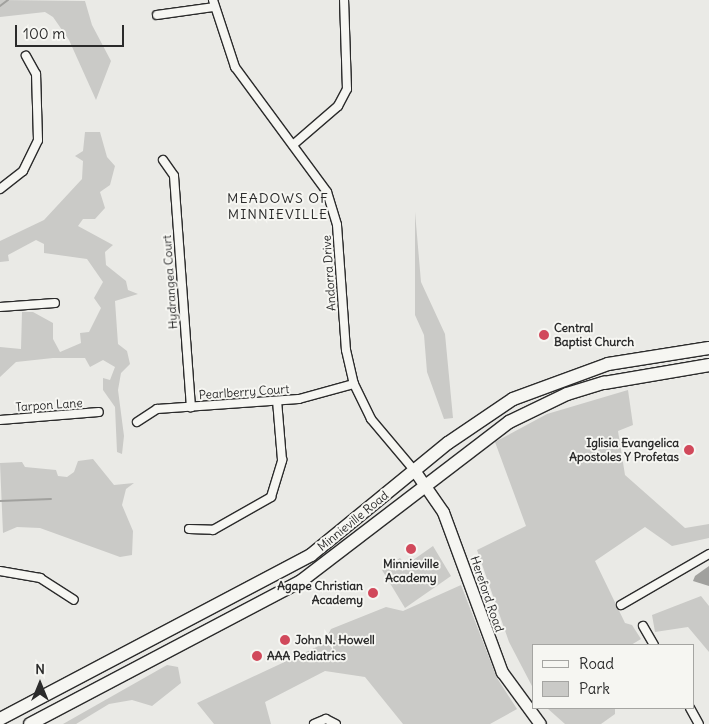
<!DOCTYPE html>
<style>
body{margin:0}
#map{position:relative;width:709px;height:724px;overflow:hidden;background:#eaeae6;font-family:Delius,sans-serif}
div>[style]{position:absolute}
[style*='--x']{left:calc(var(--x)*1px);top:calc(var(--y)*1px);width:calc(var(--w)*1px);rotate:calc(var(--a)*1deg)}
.green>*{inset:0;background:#cacac7}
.water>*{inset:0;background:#a1a19e}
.stream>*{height:2px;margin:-1px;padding:0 1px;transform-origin:1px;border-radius:1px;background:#a1a19e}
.roads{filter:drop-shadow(1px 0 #2b2b2b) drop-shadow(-1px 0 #2b2b2b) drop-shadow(0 1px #2b2b2b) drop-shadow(0 -1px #2b2b2b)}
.street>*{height:8px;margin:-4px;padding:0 4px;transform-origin:4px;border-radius:4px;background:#f6f6f2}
.secondary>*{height:11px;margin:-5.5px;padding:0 5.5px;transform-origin:5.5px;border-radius:5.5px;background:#f6f6f2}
.primary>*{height:12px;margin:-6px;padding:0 6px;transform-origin:6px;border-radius:6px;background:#f6f6f2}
.dots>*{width:14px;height:14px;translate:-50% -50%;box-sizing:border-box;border:2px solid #f6f6f2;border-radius:50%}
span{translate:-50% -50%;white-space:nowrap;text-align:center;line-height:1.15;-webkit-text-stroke:4px #f6f6f2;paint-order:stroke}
.street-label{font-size:12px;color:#2b2b2b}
.poi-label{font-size:12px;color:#2b2b2b;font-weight:700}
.left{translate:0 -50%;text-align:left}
.right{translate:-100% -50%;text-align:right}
.neighbourhood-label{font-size:14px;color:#2b2b2b;letter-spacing:1px}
.legend{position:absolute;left:532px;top:644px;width:162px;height:65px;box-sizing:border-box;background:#f6f6f2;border:1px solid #a5a5a2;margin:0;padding:6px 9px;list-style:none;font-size:15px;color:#2b2b2b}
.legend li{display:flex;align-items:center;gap:10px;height:25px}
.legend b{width:25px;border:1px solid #a5a5a2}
.north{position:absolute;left:15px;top:659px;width:50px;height:50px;-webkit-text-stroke:4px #f6f6f2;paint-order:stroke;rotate:0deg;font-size:14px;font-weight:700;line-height:20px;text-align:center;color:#2b2b2b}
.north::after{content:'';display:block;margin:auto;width:18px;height:22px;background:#2b2b2b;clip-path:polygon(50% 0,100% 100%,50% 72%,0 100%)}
.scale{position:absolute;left:15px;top:25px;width:109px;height:22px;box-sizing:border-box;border:2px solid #2b2b2b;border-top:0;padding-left:6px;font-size:15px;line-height:18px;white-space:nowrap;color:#2b2b2b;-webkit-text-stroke:4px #f6f6f2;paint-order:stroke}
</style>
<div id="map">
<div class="green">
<div style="clip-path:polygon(0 0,85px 1px,92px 25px,111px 61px,96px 100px,69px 40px,53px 17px,45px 12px,0 17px)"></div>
<div style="clip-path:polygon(85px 132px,100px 132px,107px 157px,115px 166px,110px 185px,100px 192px,105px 208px,95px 219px,83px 219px,78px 226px,113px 245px,105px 252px,106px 265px,126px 281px,128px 290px,138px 294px,115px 301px,118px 344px,127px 351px,130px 364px,121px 373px,118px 390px,124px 436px,122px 454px,117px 452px,115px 407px,103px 390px,103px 378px,110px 380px,115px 367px,103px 360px,90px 367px,85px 358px,53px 358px,16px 362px,0 377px,0 347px,21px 349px,22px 312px,33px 312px,53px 323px,53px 339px,60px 352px,81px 343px,80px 333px,89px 332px,101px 308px,94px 298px,103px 282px,87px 259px,44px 253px,44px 244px,36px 240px,8px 255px,9px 261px,0 262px,0 241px,44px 220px,82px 179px,83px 161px,75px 156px,83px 151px)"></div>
<div style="clip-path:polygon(415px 212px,421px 282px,445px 334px,453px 418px,444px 419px,427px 372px,424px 335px,415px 315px)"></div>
<div style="clip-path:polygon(628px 390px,633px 425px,618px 431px,625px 475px,685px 528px,709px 524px,709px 538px,672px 546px,645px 527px,595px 561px,625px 623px,632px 625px,641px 639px,631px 645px,533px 645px,533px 688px,509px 642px,477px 550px,526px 526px,495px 442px,547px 414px)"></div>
<div style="clip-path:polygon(93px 459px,114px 485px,134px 483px,126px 489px,122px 505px,133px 531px,132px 555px,120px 557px,40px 528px,17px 527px,3px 533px,0 463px,22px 462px,25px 467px,56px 470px,58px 476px,67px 477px,74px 472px,78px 461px)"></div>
<div style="clip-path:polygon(433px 546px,451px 576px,405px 608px,382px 570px,400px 558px,406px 565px)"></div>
<div style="clip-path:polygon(461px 585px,497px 678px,517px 709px,490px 724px,403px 724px,365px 677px,325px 671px,265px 702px,271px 724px,214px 724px,197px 703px,323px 644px,331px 629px,386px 607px,403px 611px)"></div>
<div style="clip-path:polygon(701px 596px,709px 606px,709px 652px,688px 627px,655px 632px,652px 615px)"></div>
<div style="clip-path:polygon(167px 665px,178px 667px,181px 683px,152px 706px,132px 700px,109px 704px,76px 724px,63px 724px)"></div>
<div style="clip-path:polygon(547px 708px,615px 708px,615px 714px,601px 724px,565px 724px)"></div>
</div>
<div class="water">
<div style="clip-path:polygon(709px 566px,709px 586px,693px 581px,695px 576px)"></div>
</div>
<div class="stream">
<div style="--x:0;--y:6;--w:10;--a:-37"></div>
<div style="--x:0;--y:501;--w:51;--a:-2.2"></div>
</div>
<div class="roads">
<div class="street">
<div style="--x:213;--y:0;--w:71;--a:71.8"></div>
<div style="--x:235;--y:67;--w:155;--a:53.6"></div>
<div style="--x:327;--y:192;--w:34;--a:73"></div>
<div style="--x:337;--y:225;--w:125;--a:85.9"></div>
<div style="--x:346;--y:350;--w:35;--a:77"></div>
<div style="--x:354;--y:384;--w:39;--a:64"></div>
<div style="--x:371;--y:419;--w:67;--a:49.9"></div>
<div style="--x:157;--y:15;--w:58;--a:-8"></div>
<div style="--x:294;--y:144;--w:58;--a:-40.8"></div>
<div style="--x:338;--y:106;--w:19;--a:-62"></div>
<div style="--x:347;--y:89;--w:89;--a:-91.9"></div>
<div style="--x:163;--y:160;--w:19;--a:55"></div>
<div style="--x:174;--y:176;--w:232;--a:85.8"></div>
<div style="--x:0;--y:189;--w:29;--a:-38"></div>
<div style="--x:23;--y:171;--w:34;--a:-64"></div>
<div style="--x:38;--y:140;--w:66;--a:-91.7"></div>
<div style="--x:36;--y:74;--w:21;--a:-119"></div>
<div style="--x:0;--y:307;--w:55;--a:-4.2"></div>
<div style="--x:0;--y:420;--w:99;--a:-4.6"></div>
<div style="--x:137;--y:422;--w:24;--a:-33"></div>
<div style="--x:157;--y:409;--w:142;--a:-4"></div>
<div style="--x:299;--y:399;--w:57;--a:-15.3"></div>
<div style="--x:189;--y:529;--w:24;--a:2"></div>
<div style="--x:213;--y:530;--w:67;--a:-29.6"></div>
<div style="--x:271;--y:497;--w:39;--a:-73"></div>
<div style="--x:282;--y:460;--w:59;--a:-94.8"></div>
<div style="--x:0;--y:571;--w:41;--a:9.9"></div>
<div style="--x:40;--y:578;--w:40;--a:32.9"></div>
<div style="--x:621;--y:605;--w:102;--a:-30.1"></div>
<div style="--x:643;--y:626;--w:22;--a:60"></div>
<div style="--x:690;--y:708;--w:18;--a:61"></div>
<div style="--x:314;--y:724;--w:13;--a:-23"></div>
<div style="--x:326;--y:719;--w:11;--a:27"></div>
</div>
<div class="secondary">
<div style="--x:414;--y:470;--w:51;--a:55.4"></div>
<div style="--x:443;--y:512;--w:171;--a:69.8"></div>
<div style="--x:502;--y:672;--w:64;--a:53.8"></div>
</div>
<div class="primary">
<div style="--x:0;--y:719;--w:352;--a:-27.8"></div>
<div style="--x:311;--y:555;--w:177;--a:-39.3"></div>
<div style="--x:448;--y:443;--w:78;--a:-34.1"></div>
<div style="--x:513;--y:399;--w:101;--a:-20.2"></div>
<div style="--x:608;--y:364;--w:102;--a:-9"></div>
<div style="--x:30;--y:724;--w:306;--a:-27.8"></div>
<div style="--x:301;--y:581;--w:262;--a:-37.4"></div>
<div style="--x:509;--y:422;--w:64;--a:-25.8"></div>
<div style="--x:567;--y:394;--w:39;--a:-17"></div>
<div style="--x:604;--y:383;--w:107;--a:-9.7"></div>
</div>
</div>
<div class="dots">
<div style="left:544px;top:335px;background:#d1495b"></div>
<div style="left:689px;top:450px;background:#d1495b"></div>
<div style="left:411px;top:549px;background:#d1495b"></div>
<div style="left:373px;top:593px;background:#d1495b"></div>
<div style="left:285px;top:640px;background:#d1495b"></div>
<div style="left:257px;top:656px;background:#d1495b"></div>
</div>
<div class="street-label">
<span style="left:329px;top:273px;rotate:-94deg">Andorra Drive</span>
<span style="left:170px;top:282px;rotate:-94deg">Hydrangea Court</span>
<span style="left:244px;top:392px;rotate:-4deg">Pearlberry Court</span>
<span style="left:49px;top:405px;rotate:-4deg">Tarpon Lane</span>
<span style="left:353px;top:521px;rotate:-39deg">Minnieville Road</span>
<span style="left:487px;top:594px;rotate:71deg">Hereford Road</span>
</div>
<div class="poi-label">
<span class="left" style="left:554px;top:335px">Central<br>Baptist Church</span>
<span class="right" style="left:679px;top:450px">Iglisia Evangelica<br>Apostoles Y Profetas</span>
<span style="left:411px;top:571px">Minnieville<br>Academy</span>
<span class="right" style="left:363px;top:593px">Agape Christian<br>Academy</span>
<span class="left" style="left:295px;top:640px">John N. Howell</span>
<span class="left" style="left:267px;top:656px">AAA Pediatrics</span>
</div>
<div class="neighbourhood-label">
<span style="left:278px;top:206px">MEADOWS OF<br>MINNIEVILLE</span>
</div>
<ul class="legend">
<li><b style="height:6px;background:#f6f6f2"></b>Road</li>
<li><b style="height:14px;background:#cacac7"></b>Park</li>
</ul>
<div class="north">N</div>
<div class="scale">100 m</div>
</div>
